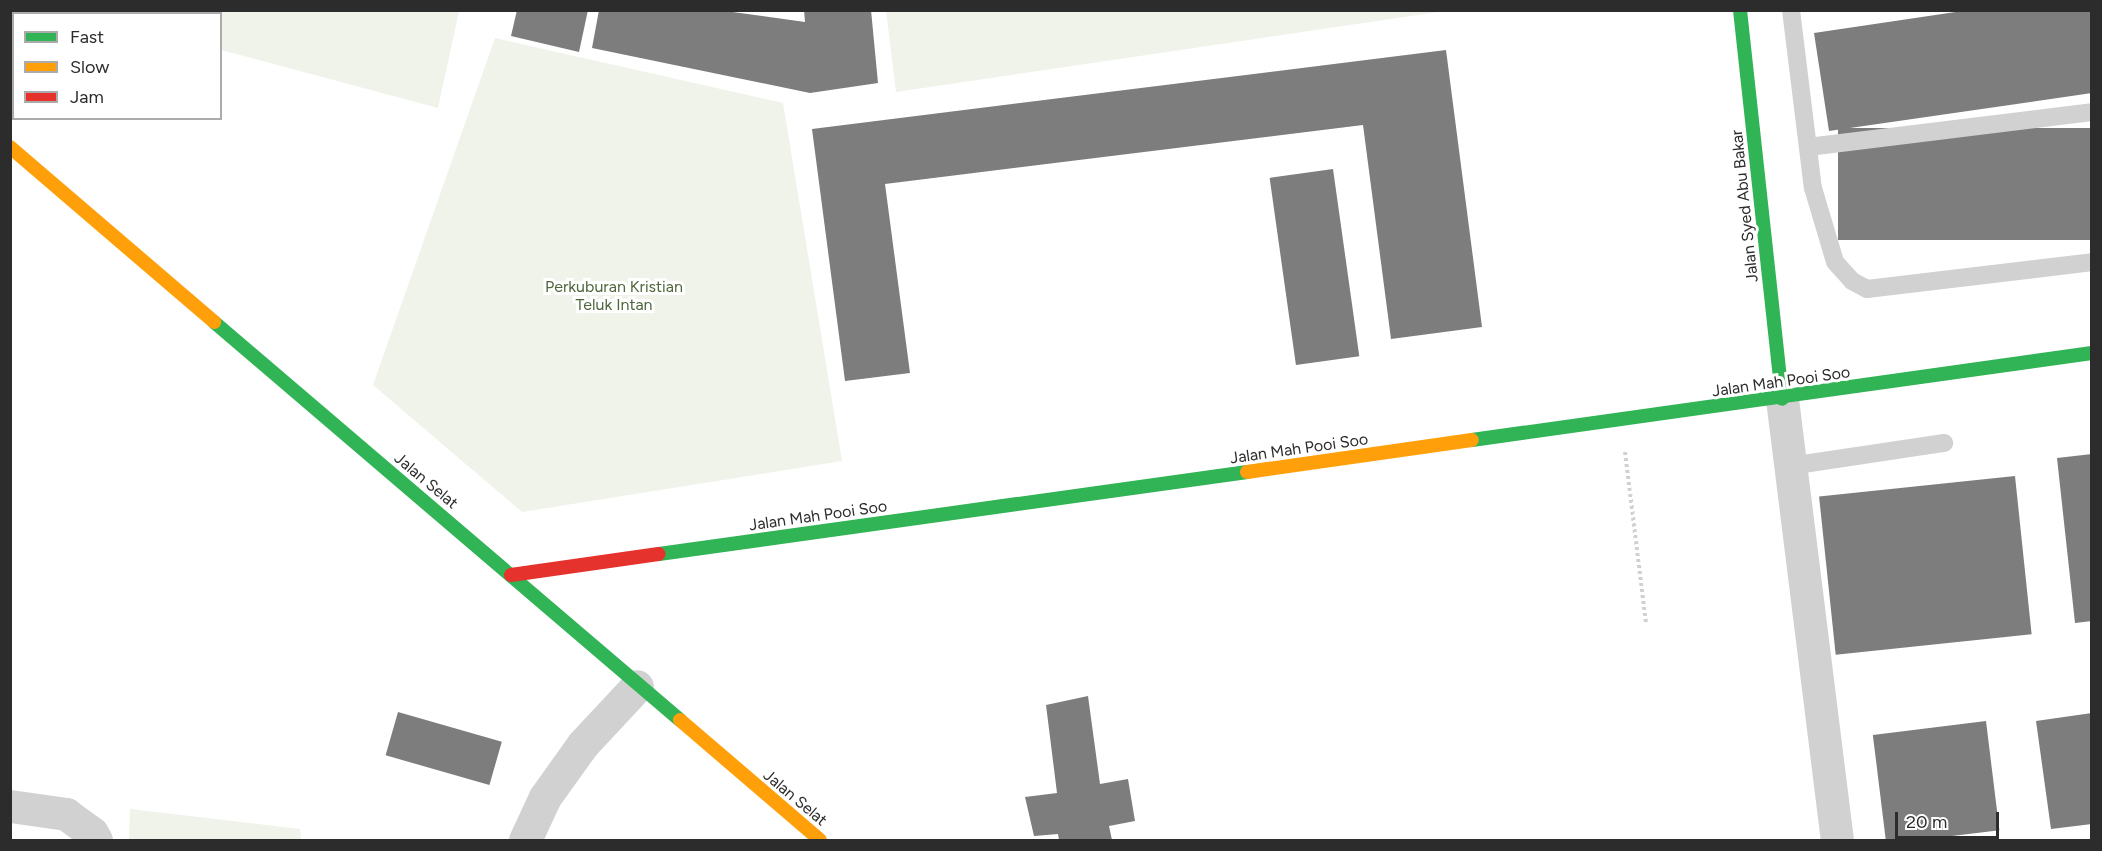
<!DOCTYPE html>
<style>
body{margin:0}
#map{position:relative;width:2102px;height:851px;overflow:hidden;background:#fff;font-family:Figtree,sans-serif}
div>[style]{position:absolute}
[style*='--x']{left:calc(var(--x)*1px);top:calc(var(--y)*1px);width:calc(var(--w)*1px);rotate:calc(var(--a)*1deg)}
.green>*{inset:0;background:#eff3ea}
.building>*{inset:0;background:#7d7d7d;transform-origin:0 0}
.path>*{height:4px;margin-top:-2px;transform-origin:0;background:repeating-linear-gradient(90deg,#d1d1d1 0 3px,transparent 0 6px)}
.lane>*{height:18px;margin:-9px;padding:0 9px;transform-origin:9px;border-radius:9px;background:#d1d1d1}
.street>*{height:33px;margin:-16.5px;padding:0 16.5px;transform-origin:16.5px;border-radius:16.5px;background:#d1d1d1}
.fast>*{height:14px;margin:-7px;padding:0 7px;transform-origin:7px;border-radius:7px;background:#30b455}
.slow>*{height:14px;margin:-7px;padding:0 7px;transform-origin:7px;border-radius:7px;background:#ff9f0a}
.jam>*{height:14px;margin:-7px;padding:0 7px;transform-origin:7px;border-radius:7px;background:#e5322d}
span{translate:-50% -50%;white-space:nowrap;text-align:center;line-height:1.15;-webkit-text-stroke:6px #fff;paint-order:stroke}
.street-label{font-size:16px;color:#2c2c2c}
.park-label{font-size:16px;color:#4f663b}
.frame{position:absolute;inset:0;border:12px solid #2c2c2c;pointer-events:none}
.legend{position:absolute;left:12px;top:12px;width:210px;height:108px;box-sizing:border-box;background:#fff;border:2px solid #ababab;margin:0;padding:8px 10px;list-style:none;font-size:18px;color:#2c2c2c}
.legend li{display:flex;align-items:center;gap:12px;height:30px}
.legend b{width:30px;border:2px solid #ababab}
.scale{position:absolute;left:1895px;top:812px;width:104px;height:27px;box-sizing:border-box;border:3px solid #2c2c2c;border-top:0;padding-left:8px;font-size:18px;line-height:21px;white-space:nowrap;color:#2c2c2c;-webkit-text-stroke:4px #fff;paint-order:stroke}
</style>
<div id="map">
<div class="green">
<div style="clip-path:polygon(144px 10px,459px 10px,459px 11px,438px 108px,221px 50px,220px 14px,143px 13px)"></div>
<div style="clip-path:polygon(886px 10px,1445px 10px,1445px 11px,896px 92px)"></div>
<div style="clip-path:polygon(495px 38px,783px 103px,842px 461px,522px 512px,373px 385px)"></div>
<div style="clip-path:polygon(130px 809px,300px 829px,301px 840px,129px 840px)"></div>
</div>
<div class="building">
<div style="clip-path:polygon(517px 10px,588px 10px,579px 52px,511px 36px)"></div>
<div style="clip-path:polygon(599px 10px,718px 10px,805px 22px,804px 10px,871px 10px,878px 83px,810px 93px,592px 48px)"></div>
<div style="clip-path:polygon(1969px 10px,2092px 10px,2092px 93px,1829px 131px,1814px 33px)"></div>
<div style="clip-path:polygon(1446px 50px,1482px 327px,1391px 339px,1363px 125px,885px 184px,910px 373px,845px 381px,812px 129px)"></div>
<div style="left:2092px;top:128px;width:112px;height:254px;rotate:90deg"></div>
<div style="left:1333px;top:169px;width:189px;height:64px;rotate:82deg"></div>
<div style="clip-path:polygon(2092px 454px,2092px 621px,2075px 623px,2057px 458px)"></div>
<div style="left:2015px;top:476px;width:159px;height:197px;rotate:84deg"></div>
<div style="clip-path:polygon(1088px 696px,1100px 784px,1128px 779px,1135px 821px,1109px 826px,1112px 840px,1059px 840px,1058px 834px,1034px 836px,1025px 797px,1057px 793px,1046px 705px)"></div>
<div style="left:398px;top:712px;width:108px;height:45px;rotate:16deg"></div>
<div style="clip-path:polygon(2092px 713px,2092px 824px,2051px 829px,2036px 721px)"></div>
<div style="left:1986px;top:721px;width:110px;height:114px;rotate:83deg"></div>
</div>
<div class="path">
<div style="--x:1625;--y:452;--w:172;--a:83"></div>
</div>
<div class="lane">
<div style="--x:1791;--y:10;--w:179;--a:83"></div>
<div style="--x:1813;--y:188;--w:77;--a:73.4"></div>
<div style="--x:1835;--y:262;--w:25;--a:48"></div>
<div style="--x:1852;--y:281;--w:17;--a:28"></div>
<div style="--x:1867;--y:289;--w:227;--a:-6.8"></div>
<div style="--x:1808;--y:147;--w:286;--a:-7"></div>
<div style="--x:1790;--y:466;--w:156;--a:-8.5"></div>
</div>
<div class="street">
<div style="--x:1782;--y:399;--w:444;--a:82.9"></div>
<div style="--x:10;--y:806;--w:57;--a:8.1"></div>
<div style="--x:66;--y:814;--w:32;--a:36"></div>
<div style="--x:92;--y:833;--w:8;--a:60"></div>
<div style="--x:525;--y:840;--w:47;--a:-65.1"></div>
<div style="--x:545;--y:797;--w:65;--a:-54.4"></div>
<div style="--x:583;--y:744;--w:79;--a:-47"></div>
</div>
<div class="fast">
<div style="--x:1740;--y:10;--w:391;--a:83.8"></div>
<div style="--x:214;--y:322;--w:613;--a:40.5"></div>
<div style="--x:1472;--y:440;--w:626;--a:-7.99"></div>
<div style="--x:659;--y:554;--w:594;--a:-7.94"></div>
</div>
<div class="slow">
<div style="--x:10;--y:147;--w:269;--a:40.6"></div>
<div style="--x:1247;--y:472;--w:227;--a:-8.1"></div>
<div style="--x:680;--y:720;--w:184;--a:40.6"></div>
</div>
<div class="jam">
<div style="--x:511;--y:575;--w:149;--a:-8.1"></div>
</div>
<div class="street-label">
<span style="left:1745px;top:206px;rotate:-96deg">Jalan Syed Abu Bakar</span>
<span style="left:1781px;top:382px;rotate:-8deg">Jalan Mah Pooi Soo</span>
<span style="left:1299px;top:449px;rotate:-8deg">Jalan Mah Pooi Soo</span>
<span style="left:426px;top:481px;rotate:40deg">Jalan Selat</span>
<span style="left:818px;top:516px;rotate:-8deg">Jalan Mah Pooi Soo</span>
<span style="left:795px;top:798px;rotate:40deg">Jalan Selat</span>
</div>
<div class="park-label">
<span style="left:614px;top:296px">Perkuburan Kristian<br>Teluk Intan</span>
</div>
<div class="frame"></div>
<ul class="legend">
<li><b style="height:8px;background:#30b455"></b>Fast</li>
<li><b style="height:8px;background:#ff9f0a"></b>Slow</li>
<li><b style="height:8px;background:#e5322d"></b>Jam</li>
</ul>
<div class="scale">20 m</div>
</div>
